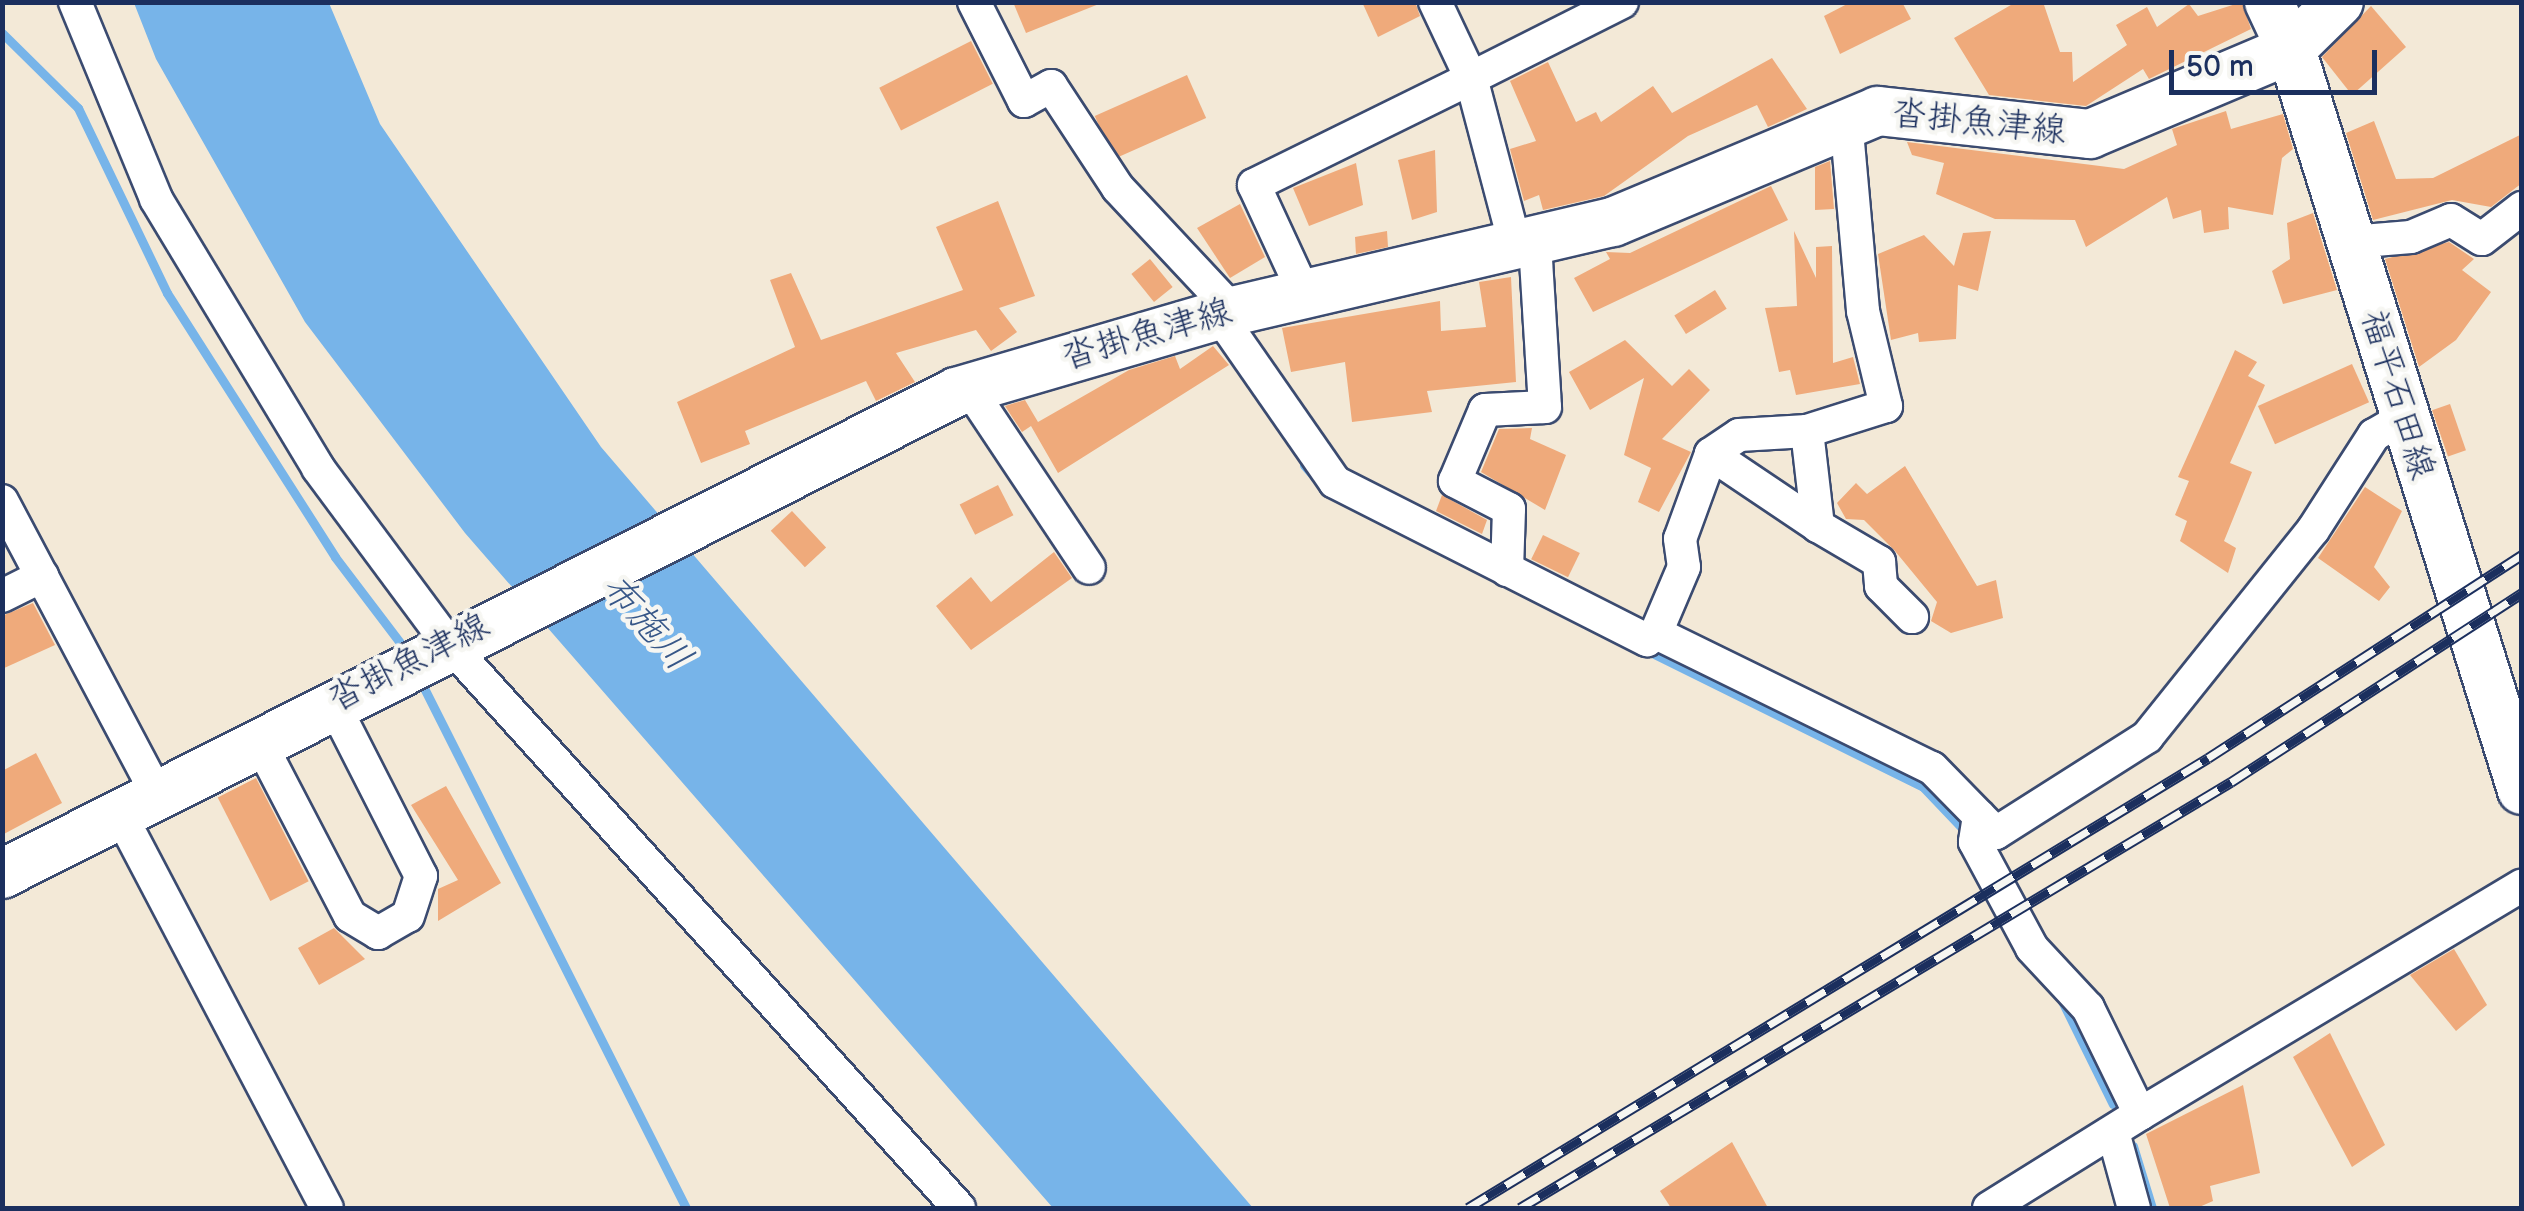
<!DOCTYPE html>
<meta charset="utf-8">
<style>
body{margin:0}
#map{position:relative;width:2524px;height:1211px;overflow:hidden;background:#f3e9d7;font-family:"Balsamiq Sans","Klee One",sans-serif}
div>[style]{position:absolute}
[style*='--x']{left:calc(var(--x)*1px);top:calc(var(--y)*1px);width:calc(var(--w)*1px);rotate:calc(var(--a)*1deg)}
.water>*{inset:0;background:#77b4e9}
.stream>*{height:9px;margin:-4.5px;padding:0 4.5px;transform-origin:4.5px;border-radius:4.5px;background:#77b4e9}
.building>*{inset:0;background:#efaa7b;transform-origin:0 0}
.roads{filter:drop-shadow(2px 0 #3b4b70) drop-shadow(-2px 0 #3b4b70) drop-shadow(0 2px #3b4b70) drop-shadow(0 -2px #3b4b70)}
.minor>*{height:32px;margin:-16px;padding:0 16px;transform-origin:16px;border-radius:16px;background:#fff}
.secondary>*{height:48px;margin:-24px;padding:0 24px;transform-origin:24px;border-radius:24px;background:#fff}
.rail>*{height:11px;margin-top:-5.5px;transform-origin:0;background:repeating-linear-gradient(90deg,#f6f6f2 0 22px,#1b2f5e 0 44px);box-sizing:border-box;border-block:2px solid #1b2f5e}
span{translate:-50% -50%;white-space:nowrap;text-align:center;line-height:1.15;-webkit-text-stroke:9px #f6f6f2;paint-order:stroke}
.street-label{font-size:35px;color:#1b2f5e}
.water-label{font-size:38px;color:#375788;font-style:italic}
.frame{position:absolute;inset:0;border:5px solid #1b2f5e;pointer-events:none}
.scale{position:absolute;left:2169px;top:50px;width:208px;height:45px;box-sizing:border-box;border:5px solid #1b2f5e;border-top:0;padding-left:12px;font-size:30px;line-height:35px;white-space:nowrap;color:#1b2f5e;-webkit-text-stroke:8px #f6f6f2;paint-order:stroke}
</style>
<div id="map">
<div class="water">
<div style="clip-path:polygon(134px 3px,329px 3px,380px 124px,601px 447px,1253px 1208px,1053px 1208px,465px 533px,305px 322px,156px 59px)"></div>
</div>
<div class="stream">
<div style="--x:2;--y:33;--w:107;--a:44.6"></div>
<div style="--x:78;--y:108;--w:205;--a:64.3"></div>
<div style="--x:167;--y:293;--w:313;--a:57.5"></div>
<div style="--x:335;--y:557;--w:119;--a:52.8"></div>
<div style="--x:1304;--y:465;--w:33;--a:49"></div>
<div style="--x:1644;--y:649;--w:311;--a:26.3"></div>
<div style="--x:1923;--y:787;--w:64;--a:46.3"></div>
<div style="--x:420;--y:680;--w:591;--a:63.26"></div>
<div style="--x:2061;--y:999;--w:117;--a:63.7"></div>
<div style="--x:2133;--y:1146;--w:65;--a:73"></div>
</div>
<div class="building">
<div style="clip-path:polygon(1013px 2px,1099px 2px,1099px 4px,1026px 33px)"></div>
<div style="clip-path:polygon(1362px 2px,1415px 2px,1420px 16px,1378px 37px)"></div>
<div style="clip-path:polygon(1851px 2px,1902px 2px,1911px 19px,1840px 54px,1824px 16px)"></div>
<div style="clip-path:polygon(2016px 2px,2043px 2px,2060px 52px,2072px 52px,2073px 82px,2127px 45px,2116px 25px,2147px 7px,2157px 27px,2189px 4px,2198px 16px,2242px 2px,2251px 29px,2149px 79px,2143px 69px,2086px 106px,1989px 95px,1954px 38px)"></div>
<div style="clip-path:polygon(2371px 6px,2406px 47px,2352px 95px,2322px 57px)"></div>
<div style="left:971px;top:41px;width:48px;height:103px;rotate:63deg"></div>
<div style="clip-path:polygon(1772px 58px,1807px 109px,1768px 127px,1757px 105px,1688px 136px,1604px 196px,1543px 210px,1539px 195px,1524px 201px,1510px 149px,1536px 141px,1510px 81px,1548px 62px,1576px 122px,1596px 112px,1601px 122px,1653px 86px,1672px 113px)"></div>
<div style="left:1187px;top:75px;width:47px;height:101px;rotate:66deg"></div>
<div style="clip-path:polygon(2226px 111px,2231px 129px,2283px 114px,2293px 149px,2282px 158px,2273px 215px,2228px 207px,2229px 229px,2204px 233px,2201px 210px,2173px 219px,2167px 197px,2086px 247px,2075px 220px,1995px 219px,1936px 194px,1944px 163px,1912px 155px,1907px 142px,2124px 169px,2177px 145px,2172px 129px)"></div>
<div style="clip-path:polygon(2374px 121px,2396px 179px,2433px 178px,2522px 134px,2522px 183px,2491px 207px,2452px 200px,2373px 220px,2346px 133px)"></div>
<div style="clip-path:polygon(1435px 150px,1437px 212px,1412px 220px,1398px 160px)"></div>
<div style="clip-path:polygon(1830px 161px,1834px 209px,1815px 210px,1815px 167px)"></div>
<div style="clip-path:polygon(1356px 163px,1363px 205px,1309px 226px,1293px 188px)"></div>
<div style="clip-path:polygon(1771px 186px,1788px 220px,1593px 312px,1574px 278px,1610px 259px,1606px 252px,1630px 253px)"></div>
<div style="clip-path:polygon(998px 201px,1035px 296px,999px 308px,1017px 332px,991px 351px,976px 330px,896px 353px,915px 382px,876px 401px,866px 381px,745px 431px,750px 444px,701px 463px,677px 402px,795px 347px,770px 280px,791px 273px,821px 340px,963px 290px,936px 227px)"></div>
<div style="clip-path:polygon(1240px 204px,1265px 257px,1230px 278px,1197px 228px)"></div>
<div style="clip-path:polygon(2313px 213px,2337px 290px,2283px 304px,2272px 271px,2290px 259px,2287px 223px)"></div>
<div style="clip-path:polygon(1387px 231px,1388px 247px,1356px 254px,1355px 237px)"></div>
<div style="clip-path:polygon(1794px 231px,1816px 278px,1816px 247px,1832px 246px,1833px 363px,1853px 357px,1860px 384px,1796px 395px,1790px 370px,1779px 372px,1765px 308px,1797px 306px)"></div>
<div style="clip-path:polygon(1991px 231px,1978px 291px,1958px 285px,1956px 339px,1919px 342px,1918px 333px,1891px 340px,1878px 254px,1924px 235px,1954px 266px,1963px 233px)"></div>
<div style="clip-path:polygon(2449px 242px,2474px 259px,2462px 270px,2491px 292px,2456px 340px,2419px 367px,2385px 259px)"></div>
<div style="left:1150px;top:259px;width:36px;height:24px;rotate:51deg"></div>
<div style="clip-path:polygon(1511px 277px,1516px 382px,1427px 391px,1432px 412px,1352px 422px,1345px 362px,1291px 372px,1282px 328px,1440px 301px,1441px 331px,1486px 327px,1479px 282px)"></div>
<div style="left:1715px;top:290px;width:22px;height:48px;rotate:58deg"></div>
<div style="clip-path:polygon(1625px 340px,1672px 386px,1689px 369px,1710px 390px,1662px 439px,1691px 452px,1659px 512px,1638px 502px,1651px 468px,1624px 455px,1644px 378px,1590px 410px,1569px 372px)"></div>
<div style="clip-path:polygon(1213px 346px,1229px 365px,1058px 473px,1031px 426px,1022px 432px,1005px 406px,1025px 400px,1038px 422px,1129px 370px,1175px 356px,1180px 369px)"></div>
<div style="clip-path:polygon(2235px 350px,2257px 362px,2248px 376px,2265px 385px,2230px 463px,2252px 472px,2224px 541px,2236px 548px,2228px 573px,2180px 541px,2187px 521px,2175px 515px,2189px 481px,2178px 477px)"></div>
<div style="left:2352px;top:364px;width:42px;height:103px;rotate:66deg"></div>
<div style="left:2450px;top:404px;width:49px;height:19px;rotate:71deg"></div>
<div style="clip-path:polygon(1532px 428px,1530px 439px,1566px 455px,1545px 510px,1481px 472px,1499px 429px)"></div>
<div style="clip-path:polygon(1905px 466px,1977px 586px,1996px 580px,2003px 618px,1951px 633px,1931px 621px,1937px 602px,1895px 551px,1864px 520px,1846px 519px,1837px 503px,1856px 483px,1867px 494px)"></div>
<div style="left:998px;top:485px;width:34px;height:43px;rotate:63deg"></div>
<div style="clip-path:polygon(2365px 487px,2402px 511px,2374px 567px,2390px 587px,2379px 601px,2318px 558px)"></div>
<div style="clip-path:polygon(1442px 495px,1487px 520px,1482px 534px,1436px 511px)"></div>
<div style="left:792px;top:511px;width:50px;height:29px;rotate:47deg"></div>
<div style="left:1543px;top:535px;width:41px;height:27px;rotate:26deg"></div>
<div style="clip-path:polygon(1054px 552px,1072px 578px,971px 650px,936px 606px,971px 577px,991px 602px)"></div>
<div style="clip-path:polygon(33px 603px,55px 645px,2px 669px,2px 616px)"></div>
<div style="clip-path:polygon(36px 753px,62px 803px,2px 835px,2px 771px)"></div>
<div style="left:256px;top:778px;width:116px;height:43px;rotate:63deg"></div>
<div style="clip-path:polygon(446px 786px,501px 883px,438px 921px,438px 889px,458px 880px,411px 805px)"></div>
<div style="clip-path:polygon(334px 928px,365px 959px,319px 985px,298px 948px)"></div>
<div style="clip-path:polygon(2454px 949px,2487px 1005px,2456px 1031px,2410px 975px)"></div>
<div style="clip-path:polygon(2330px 1033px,2385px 1145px,2352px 1167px,2293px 1057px)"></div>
<div style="clip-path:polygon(2243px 1085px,2260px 1173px,2210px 1186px,2213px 1201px,2197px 1208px,2170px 1208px,2146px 1134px)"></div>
<div style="clip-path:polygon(1732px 1142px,1768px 1208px,1671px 1208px,1660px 1191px)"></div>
</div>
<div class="roads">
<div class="minor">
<div style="--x:75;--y:2;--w:213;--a:67.6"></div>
<div style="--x:156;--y:199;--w:314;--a:58.9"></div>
<div style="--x:318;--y:468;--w:218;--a:53.4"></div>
<div style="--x:448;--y:643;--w:762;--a:47.87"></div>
<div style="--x:974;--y:2;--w:111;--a:63.2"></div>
<div style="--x:1024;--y:101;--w:31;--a:-29"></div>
<div style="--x:1051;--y:86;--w:122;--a:56.7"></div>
<div style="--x:1118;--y:188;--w:168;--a:46.9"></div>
<div style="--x:1846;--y:120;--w:192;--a:84.9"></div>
<div style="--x:1863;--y:311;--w:98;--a:76.4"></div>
<div style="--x:1886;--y:406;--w:83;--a:162.4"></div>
<div style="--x:1807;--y:431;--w:68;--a:176.6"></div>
<div style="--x:1739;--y:435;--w:34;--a:146"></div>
<div style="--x:1711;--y:454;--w:90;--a:110"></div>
<div style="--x:1680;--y:539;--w:28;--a:82"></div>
<div style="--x:1684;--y:567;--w:72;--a:113"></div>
<div style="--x:1656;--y:633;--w:307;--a:26.1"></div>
<div style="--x:1932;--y:768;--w:67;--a:45.6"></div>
<div style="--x:1979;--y:816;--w:26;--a:99"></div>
<div style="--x:1975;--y:842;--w:120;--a:61.7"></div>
<div style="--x:2032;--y:948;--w:82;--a:47"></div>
<div style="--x:2088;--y:1008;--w:118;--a:63.9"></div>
<div style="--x:2140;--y:1114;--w:445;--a:-30.9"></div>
<div style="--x:2351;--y:242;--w:60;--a:-4.8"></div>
<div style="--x:2411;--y:237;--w:43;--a:-23"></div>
<div style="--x:2451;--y:220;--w:36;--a:32"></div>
<div style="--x:2482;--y:239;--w:51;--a:-37.8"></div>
<div style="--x:1516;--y:248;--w:176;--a:-104.8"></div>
<div style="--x:1471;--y:78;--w:169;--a:-26.7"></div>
<div style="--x:1304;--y:293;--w:119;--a:-114.8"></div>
<div style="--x:1254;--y:185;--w:242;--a:-26.2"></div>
<div style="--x:1471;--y:78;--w:84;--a:-115.3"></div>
<div style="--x:1219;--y:315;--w:203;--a:55.2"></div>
<div style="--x:1335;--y:482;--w:350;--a:26.9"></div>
<div style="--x:1647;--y:640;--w:11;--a:-38"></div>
<div style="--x:969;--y:388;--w:216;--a:56.3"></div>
<div style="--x:1807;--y:431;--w:96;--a:83.4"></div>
<div style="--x:1818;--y:526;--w:71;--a:30.5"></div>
<div style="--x:1879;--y:562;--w:24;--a:85"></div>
<div style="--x:1881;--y:586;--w:44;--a:45"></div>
<div style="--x:1711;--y:454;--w:129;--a:33.9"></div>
<div style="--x:2;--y:501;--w:331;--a:62.1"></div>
<div style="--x:1507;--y:570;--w:61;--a:-88.1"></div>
<div style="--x:1509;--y:509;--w:61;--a:-152.6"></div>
<div style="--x:1455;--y:481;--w:77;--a:-67.1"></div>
<div style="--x:1485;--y:410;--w:60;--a:-2.9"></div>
<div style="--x:1545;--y:407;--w:164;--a:-93.5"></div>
<div style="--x:2;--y:596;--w:45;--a:-26.6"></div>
<div style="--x:259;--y:741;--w:197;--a:62.5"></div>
<div style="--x:350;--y:916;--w:33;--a:31"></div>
<div style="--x:378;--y:933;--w:34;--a:-30"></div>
<div style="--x:408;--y:916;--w:42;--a:-72"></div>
<div style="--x:421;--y:876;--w:194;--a:-117"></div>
<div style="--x:120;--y:814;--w:445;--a:62.3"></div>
<div style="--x:1979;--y:816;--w:24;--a:45"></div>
<div style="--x:1996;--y:833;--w:179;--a:-32.4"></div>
<div style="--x:2147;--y:737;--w:265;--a:-51.3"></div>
<div style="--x:2313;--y:530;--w:113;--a:-57.3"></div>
<div style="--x:2374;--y:435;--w:34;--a:-30"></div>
<div style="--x:2113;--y:1132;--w:79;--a:74.6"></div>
<div style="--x:1989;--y:1208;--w:178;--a:-31.9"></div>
</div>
<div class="secondary">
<div style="--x:2269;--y:2;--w:52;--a:64.9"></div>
<div style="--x:2291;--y:49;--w:776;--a:72.69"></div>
<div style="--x:2;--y:874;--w:1069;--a:-26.8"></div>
<div style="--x:956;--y:392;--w:289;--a:-16.3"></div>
<div style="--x:1233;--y:311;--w:390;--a:-13.2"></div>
<div style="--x:1613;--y:222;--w:287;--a:-22.7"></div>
<div style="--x:1878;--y:111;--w:213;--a:6.2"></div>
<div style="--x:2090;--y:134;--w:218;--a:-22.9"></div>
<div style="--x:2291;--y:49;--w:67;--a:-44.4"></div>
</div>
</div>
<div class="rail">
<div style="--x:1468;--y:1208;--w:866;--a:-31.3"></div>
<div style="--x:2208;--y:758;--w:374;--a:-32.9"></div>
<div style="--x:1520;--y:1208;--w:829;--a:-30.93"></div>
<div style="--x:2231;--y:782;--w:347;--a:-33"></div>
</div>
<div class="street-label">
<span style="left:1979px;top:123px;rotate:6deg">沓掛魚津線</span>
<span style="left:1147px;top:335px;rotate:-16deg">沓掛魚津線</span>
<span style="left:2397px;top:395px;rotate:73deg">福平石田線</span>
<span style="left:409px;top:663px;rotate:-27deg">沓掛魚津線</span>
</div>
<div class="water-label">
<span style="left:646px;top:623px;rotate:48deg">布施川</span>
</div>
<div class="frame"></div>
<div class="scale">50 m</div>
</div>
